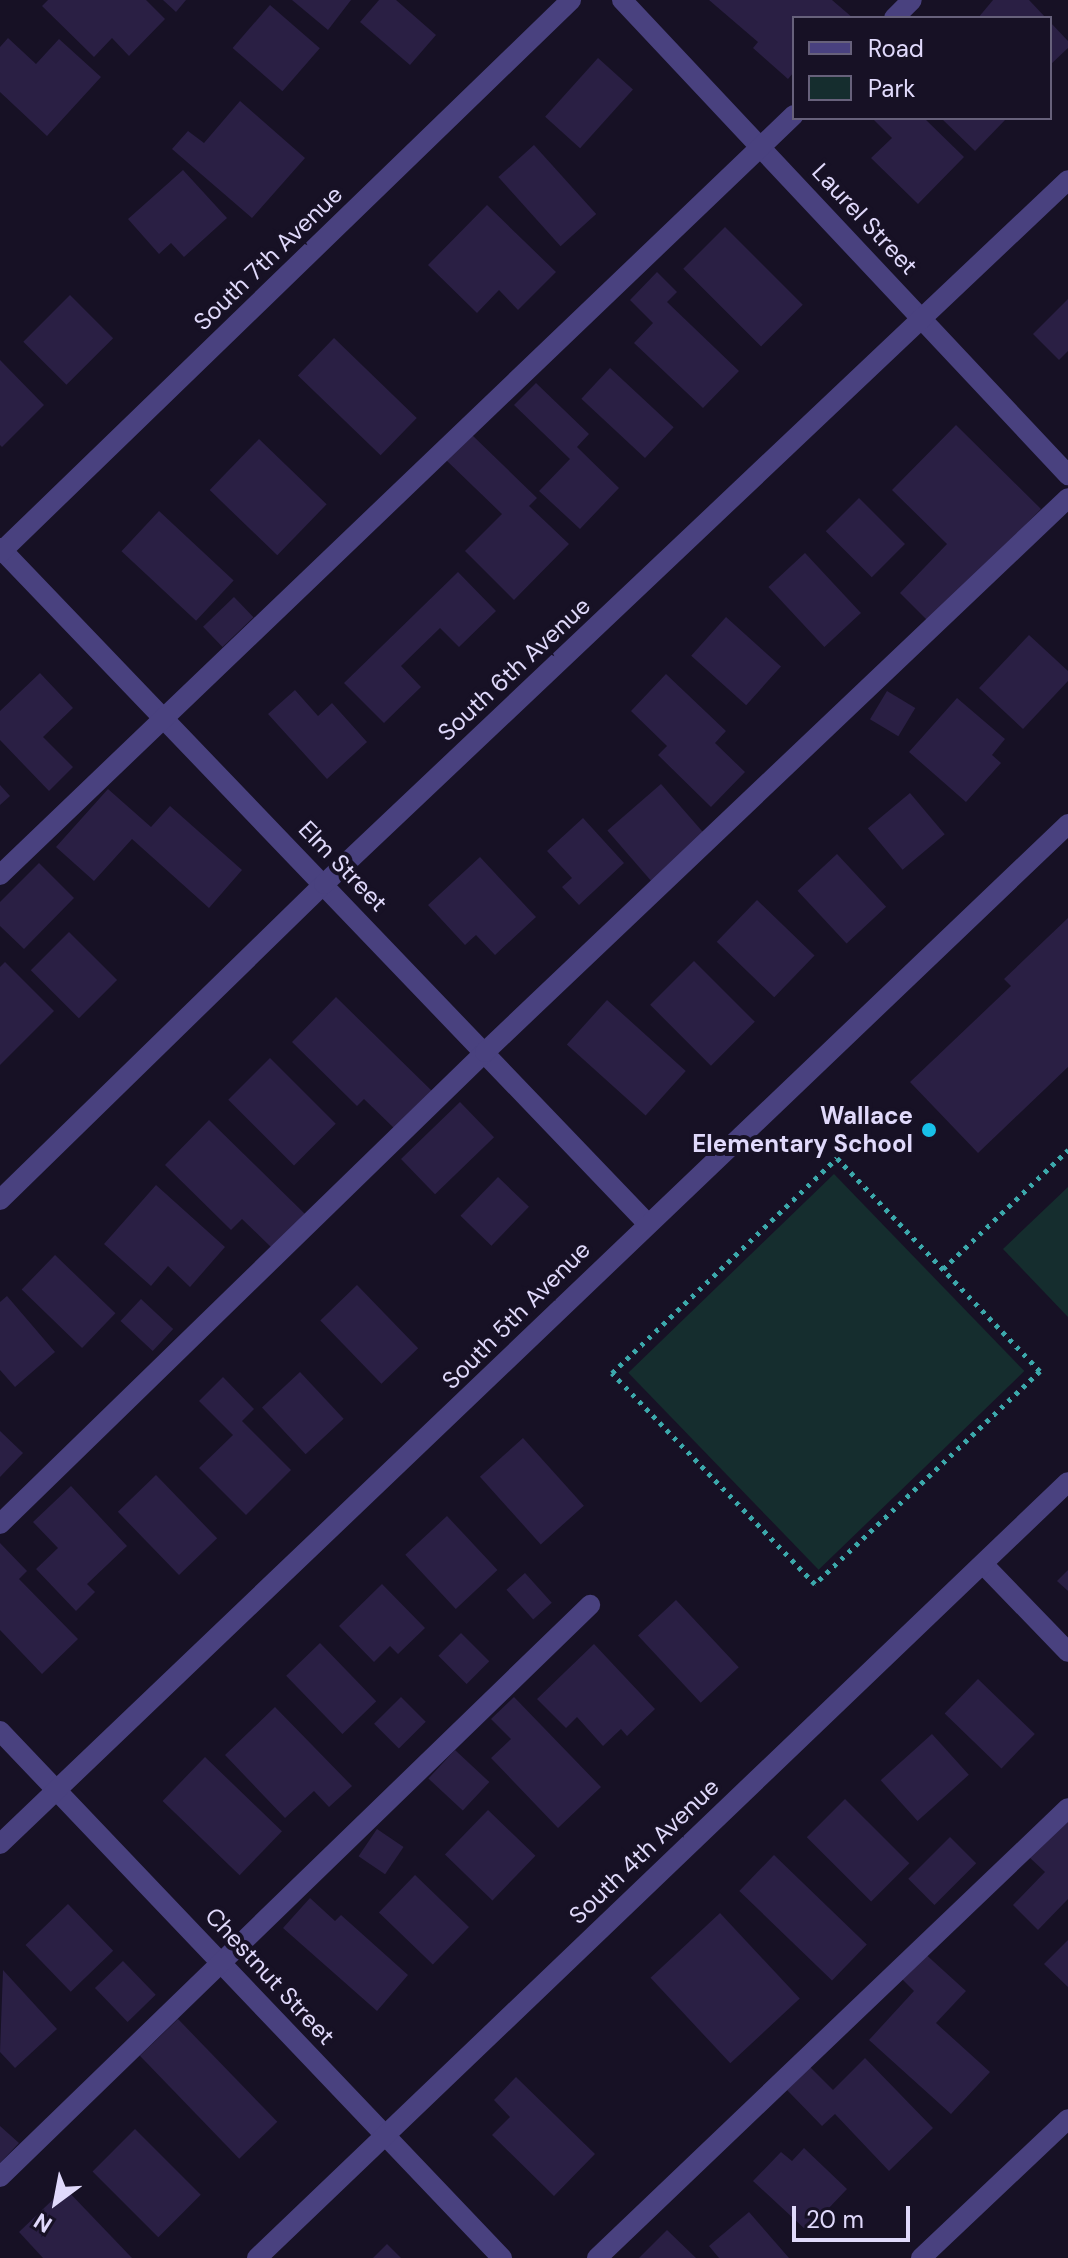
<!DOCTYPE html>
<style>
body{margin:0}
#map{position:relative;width:1068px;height:2258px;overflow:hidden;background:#171125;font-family:"DM Sans",sans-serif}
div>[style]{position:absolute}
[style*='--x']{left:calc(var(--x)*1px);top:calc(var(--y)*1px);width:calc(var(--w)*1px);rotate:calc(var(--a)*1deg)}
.green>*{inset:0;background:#152d2e;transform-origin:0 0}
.building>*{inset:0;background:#2a1f44;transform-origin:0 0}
.path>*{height:5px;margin-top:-2.5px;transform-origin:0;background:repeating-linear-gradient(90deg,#3ca9ac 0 4px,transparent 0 10px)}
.minor>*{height:20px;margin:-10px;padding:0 10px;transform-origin:10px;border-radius:10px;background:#49417f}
.dots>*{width:22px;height:22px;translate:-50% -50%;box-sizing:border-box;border:4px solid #171125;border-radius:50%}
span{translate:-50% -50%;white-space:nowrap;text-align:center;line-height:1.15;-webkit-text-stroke:8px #171125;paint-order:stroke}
.street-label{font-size:24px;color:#e0d9fb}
.poi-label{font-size:24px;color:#e0d9fb;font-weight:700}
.right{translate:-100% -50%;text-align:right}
.legend{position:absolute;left:792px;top:16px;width:260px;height:104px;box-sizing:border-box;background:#171125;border:2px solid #67617b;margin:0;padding:10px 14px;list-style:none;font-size:24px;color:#e0d9fb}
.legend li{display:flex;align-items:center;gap:16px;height:40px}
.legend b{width:40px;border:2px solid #67617b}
.north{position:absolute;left:16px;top:2162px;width:80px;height:80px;-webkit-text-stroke:6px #171125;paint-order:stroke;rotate:212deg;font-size:22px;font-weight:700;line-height:32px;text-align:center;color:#e0d9fb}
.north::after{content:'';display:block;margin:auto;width:28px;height:36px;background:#e0d9fb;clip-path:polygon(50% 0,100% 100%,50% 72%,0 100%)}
.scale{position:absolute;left:792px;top:2206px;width:118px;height:36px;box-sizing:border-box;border:4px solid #e0d9fb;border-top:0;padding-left:10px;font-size:24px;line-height:28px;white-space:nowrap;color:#e0d9fb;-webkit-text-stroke:6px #171125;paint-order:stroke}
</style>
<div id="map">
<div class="green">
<div style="left:834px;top:1174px;width:274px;height:286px;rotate:46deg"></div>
<div style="clip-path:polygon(1068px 1187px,1068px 1317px,1003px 1249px)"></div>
</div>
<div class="building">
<div style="clip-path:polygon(48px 0,146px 0,165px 19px,129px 56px,112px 38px,94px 57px,42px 6px)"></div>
<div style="clip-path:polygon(163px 0,186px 0,176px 12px)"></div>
<div style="clip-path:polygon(292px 0,351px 0,328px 30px)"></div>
<div style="clip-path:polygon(379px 0,396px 0,436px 35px,410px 65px,360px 22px)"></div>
<div style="clip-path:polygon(709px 0,832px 0,853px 18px,794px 18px,794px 72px,788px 79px,753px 48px,758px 42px)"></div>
<div style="clip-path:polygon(993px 0,1029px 0,1046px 18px,978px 18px)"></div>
<div style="left:270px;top:5px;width:66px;height:57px;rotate:41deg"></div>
<div style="clip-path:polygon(1050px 22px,1068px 41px,1068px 48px,1050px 65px)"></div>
<div style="clip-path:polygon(8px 38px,36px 64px,59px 39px,101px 77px,47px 136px,0 92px,0 47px)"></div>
<div style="left:598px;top:58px;width:47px;height:79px;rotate:42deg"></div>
<div style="clip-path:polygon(240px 101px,305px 158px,252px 218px,172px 149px,188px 131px,204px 143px)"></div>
<div style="clip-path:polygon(872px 118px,924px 118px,964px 157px,918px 204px,871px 158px,892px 138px)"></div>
<div style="clip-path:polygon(941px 118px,1007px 118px,975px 151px)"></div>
<div style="left:534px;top:145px;width:93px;height:48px;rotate:48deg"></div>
<div style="clip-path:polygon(183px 170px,227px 218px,184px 257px,171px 243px,159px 254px,128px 219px)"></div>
<div style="clip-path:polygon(487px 205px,556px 272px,518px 310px,499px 290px,477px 313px,428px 265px)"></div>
<div style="left:725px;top:227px;width:110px;height:59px;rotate:45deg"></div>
<div style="clip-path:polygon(657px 272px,677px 292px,667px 302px,739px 371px,703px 408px,634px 343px,653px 323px,630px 300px)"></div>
<div style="left:70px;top:295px;width:61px;height:66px;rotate:45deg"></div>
<div style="clip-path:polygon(1068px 299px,1068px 351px,1059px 360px,1033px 334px)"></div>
<div style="left:334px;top:338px;width:115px;height:52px;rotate:44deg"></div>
<div style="clip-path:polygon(0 360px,44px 405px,2px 447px,0 445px)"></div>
<div style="left:610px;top:368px;width:87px;height:42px;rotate:43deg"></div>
<div style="clip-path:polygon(536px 383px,589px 434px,577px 447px,619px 488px,580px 529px,539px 491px,570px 459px,514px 405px)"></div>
<div style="clip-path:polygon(956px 425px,1041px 509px,929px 622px,900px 593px,947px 544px,892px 490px)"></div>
<div style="clip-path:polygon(471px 434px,537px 498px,529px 506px,569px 544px,514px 600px,465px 551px,502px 514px,446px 460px)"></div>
<div style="left:259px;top:439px;width:94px;height:71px;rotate:44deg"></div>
<div style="left:859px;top:498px;width:65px;height:47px;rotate:45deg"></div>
<div style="left:159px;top:511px;width:102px;height:55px;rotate:43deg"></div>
<div style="left:805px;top:553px;width:82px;height:50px;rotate:47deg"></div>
<div style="clip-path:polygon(458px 572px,496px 611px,459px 647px,440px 628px,401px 666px,421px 687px,384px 723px,344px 683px)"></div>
<div style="left:234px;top:597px;width:28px;height:43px;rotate:46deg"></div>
<div style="left:726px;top:617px;width:74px;height:52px;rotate:42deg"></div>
<div style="clip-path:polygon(1029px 635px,1068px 671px,1068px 681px,1023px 729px,979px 688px)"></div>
<div style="clip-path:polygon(40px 673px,73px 708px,43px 737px,73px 767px,49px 791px,0 740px,0 711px)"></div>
<div style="clip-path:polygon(666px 674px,726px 731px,715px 743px,745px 772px,711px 807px,658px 755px,667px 746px,631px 711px)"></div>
<div style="clip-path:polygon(295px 690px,318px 716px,332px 703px,367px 742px,327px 779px,268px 714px)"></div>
<div style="left:887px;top:691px;width:33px;height:33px;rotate:31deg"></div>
<div style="clip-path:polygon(957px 698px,1005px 739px,992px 755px,1001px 763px,966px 802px,909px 752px)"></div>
<div style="left:661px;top:784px;width:74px;height:71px;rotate:49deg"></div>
<div style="clip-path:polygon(0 785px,10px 796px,0 805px)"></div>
<div style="clip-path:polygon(108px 789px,151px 827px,170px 806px,242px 870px,209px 908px,132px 839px,94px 881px,56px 847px)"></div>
<div style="left:910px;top:793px;width:54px;height:55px;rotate:50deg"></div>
<div style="clip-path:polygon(583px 818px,624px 863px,579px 905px,562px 887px,572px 878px,547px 851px)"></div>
<div style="left:837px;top:854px;width:72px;height:54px;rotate:47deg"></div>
<div style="clip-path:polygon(480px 857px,536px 917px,495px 955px,476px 935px,465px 945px,428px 905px)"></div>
<div style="clip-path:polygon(39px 863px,74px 898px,24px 949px,0 926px,0 902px)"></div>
<div style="left:757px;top:900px;width:80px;height:58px;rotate:44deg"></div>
<div style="clip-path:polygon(1068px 918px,1068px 1067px,978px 1153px,910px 1082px,1011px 986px,1004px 979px)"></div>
<div style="left:69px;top:932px;width:68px;height:54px;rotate:45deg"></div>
<div style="left:694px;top:961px;width:86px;height:62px;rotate:45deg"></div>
<div style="clip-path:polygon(5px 962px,54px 1011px,0 1065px,0 967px)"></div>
<div style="clip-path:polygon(336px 997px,434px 1093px,397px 1131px,364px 1099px,357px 1106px,292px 1042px)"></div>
<div style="left:607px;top:1000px;width:106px;height:60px;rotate:42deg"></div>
<div style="left:270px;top:1058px;width:93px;height:59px;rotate:45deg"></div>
<div style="left:460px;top:1102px;width:49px;height:82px;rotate:46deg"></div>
<div style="clip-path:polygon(209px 1120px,306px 1215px,273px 1249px,242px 1219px,231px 1230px,165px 1165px)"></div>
<div style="left:498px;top:1177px;width:43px;height:54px;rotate:44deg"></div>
<div style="clip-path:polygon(156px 1185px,225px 1247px,190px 1287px,168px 1266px,151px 1286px,104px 1244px)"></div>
<div style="left:55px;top:1255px;width:84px;height:48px;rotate:44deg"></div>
<div style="left:357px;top:1285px;width:88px;height:51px;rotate:46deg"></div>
<div style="clip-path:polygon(7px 1296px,55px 1352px,15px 1387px,0 1370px,0 1302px)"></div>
<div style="left:141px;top:1299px;width:44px;height:30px;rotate:43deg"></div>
<div style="left:300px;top:1372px;width:64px;height:52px;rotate:47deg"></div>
<div style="clip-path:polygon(223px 1377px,254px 1409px,242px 1421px,291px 1470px,246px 1515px,199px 1468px,233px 1435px,199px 1401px)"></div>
<div style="clip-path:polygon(0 1431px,23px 1453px,0 1477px)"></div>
<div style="left:523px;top:1438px;width:91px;height:58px;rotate:48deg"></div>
<div style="left:156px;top:1475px;width:88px;height:53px;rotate:46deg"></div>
<div style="clip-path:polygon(71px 1486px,127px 1546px,87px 1584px,95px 1592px,76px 1611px,36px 1569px,58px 1548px,33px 1522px)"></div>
<div style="left:447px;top:1516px;width:74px;height:57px;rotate:47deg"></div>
<div style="clip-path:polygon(0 1543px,27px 1571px,19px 1579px,78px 1639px,42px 1674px,0 1630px)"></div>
<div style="clip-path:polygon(1068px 1570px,1068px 1591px,1057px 1581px)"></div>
<div style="left:525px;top:1573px;width:40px;height:25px;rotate:48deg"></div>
<div style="clip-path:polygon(382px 1584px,425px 1628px,398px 1654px,390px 1646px,374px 1662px,339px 1626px)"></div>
<div style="left:676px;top:1600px;width:92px;height:52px;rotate:47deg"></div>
<div style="left:461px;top:1633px;width:40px;height:32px;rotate:45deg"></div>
<div style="left:320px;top:1643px;width:81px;height:47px;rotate:46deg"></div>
<div style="clip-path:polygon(594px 1644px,655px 1709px,627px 1736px,621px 1729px,603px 1746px,577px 1717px,566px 1728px,537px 1699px)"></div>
<div style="left:978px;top:1679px;width:79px;height:48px;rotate:44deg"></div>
<div style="left:401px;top:1697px;width:35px;height:38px;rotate:45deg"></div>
<div style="clip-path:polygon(514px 1697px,601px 1787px,558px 1828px,491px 1758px,511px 1739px,491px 1719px)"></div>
<div style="clip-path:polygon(275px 1707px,352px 1786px,329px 1807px,314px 1791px,285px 1818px,225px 1755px)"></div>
<div style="left:932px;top:1734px;width:55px;height:69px;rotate:48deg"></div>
<div style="left:455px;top:1750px;width:47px;height:39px;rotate:43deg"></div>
<div style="left:205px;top:1757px;width:107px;height:61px;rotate:44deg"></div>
<div style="left:845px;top:1799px;width:91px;height:54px;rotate:45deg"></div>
<div style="left:488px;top:1810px;width:66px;height:62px;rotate:44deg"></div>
<div style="clip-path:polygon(1068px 1814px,1068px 1899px,1038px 1930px,1013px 1905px,1045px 1872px,1028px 1856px)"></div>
<div style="left:377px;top:1829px;width:32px;height:33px;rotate:34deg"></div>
<div style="left:950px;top:1837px;width:37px;height:59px;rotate:45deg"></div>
<div style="left:774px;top:1855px;width:129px;height:50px;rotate:44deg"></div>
<div style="left:415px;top:1875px;width:75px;height:52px;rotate:44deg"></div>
<div style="clip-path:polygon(310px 1898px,335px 1921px,341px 1915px,408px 1975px,377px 2011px,283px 1928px)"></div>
<div style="left:68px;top:1904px;width:65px;height:59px;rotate:46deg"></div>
<div style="left:720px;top:1913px;width:117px;height:95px;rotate:47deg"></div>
<div style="clip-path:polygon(1068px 1940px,1068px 1987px,1044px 1964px)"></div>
<div style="clip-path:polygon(922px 1951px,966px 1991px,936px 2023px,990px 2072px,951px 2114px,869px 2040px,914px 1991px,899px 1976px)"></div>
<div style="left:123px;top:1961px;width:47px;height:39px;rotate:46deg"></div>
<div style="clip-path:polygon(3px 1970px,57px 2029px,15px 2068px,0 2052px)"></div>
<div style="left:178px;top:2019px;width:143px;height:53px;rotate:46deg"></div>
<div style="clip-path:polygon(865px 2058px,933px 2128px,889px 2171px,835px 2114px,822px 2126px,787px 2090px,810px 2067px,833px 2090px)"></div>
<div style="clip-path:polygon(516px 2077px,595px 2154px,554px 2196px,492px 2135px,510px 2117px,494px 2100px)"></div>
<div style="clip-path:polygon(0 2126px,19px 2143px,0 2163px)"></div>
<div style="left:135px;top:2129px;width:93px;height:60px;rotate:45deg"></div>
<div style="clip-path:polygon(804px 2148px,847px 2189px,807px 2231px,753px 2181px,781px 2152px,792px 2161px)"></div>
<div style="clip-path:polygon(65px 2188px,132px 2258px,43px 2258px,19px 2232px)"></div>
<div style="clip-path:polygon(749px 2212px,789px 2258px,719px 2258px,709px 2246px)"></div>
<div style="clip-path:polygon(667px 2230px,696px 2258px,639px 2258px)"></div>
<div style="clip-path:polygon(387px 2244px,401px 2258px,373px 2258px)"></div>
</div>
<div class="path">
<div style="--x:837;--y:1158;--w:294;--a:46.4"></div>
<div style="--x:1040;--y:1371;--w:310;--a:136.6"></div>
<div style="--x:815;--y:1584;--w:293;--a:-133.9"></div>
<div style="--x:612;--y:1373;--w:311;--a:-43.7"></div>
<div style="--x:943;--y:1269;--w:173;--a:-43.6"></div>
</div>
<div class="minor">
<div style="--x:622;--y:0;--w:652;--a:46.8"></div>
<div style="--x:894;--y:18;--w:25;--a:-45"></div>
<div style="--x:0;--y:548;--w:935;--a:46.21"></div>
<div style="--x:0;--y:553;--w:795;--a:-44.08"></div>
<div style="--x:0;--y:875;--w:1099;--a:-43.75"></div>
<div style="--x:0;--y:1200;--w:453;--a:-44.3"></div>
<div style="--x:324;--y:884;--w:1024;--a:-43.42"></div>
<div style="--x:0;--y:1524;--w:677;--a:-44.22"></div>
<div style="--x:485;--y:1052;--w:804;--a:-43.54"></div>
<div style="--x:983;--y:1564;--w:122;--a:46"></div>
<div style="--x:0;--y:1731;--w:728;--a:46.39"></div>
<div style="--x:0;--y:1844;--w:1477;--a:-43.68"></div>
<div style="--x:0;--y:2177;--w:822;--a:-44.11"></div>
<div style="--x:257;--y:2258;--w:1122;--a:-43.74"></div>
<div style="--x:597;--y:2258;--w:651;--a:-43.69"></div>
<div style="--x:921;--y:2258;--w:202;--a:-43.4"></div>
</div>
<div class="dots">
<div style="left:929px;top:1130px;background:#18c0e8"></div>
</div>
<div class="street-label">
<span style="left:865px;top:219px;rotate:47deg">Laurel Street</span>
<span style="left:268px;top:258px;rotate:-44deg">South 7th Avenue</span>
<span style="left:514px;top:669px;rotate:-43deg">South 6th Avenue</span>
<span style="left:343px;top:866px;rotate:46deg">Elm Street</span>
<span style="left:516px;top:1315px;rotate:-45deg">South 5th Avenue</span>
<span style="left:644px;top:1851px;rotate:-44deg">South 4th Avenue</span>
<span style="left:270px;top:1976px;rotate:47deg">Chestnut Street</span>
</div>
<div class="poi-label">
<span class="right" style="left:913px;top:1130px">Wallace<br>Elementary School</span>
</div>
<ul class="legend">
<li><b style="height:10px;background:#49417f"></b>Road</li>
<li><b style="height:22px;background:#152d2e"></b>Park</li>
</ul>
<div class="north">N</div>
<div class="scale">20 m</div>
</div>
